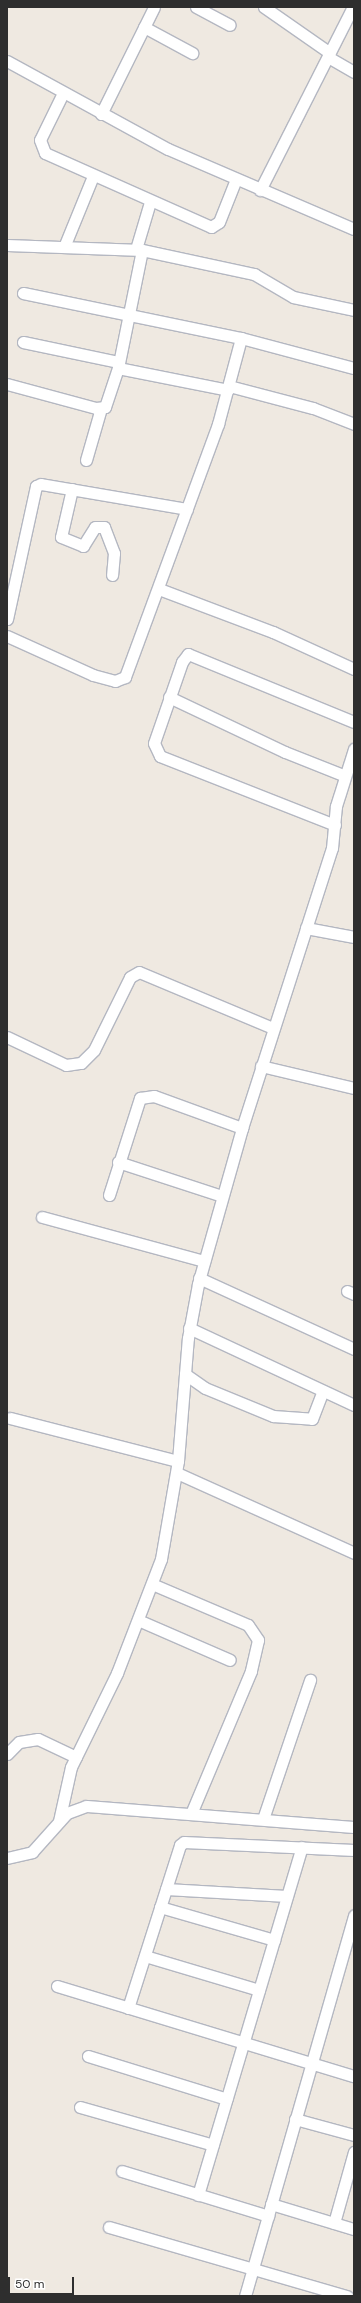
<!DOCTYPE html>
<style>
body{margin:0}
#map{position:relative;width:361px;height:2303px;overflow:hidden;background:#efe9e1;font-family:"DM Sans",sans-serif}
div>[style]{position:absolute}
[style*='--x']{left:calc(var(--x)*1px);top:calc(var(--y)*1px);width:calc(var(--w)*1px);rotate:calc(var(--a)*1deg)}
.roads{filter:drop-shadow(1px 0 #b4b7c1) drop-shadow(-1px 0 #b4b7c1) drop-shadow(0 1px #b4b7c1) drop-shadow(0 -1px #b4b7c1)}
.minor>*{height:11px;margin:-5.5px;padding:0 5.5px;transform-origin:5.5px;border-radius:5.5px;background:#fff}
span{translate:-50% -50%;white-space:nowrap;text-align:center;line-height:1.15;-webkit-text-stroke:4px #fff;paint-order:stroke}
.frame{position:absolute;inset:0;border:8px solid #2e2e2e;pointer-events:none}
.scale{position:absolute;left:8px;top:2277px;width:66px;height:18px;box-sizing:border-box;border:2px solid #2e2e2e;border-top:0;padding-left:5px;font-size:12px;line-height:14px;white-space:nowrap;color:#2e2e2e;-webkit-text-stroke:3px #fff;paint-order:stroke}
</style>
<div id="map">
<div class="roads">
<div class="minor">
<div style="--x:196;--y:7;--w:38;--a:28"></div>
<div style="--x:264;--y:7;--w:80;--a:34.9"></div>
<div style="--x:144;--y:27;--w:55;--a:28.4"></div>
<div style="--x:328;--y:57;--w:30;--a:30"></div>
<div style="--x:7;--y:61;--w:183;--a:28.7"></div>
<div style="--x:168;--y:149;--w:202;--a:23.3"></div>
<div style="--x:63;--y:93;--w:52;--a:116.1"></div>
<div style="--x:40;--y:140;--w:14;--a:69"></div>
<div style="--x:45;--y:153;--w:182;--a:24"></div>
<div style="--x:211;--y:227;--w:9;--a:-32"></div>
<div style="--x:219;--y:222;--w:46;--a:-68.4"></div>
<div style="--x:101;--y:114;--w:119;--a:-63.6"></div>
<div style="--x:260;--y:190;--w:205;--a:-63.1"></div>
<div style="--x:7;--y:245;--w:135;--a:2.1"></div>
<div style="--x:142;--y:250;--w:115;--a:12.1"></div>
<div style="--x:254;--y:274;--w:45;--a:30.5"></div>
<div style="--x:293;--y:297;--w:62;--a:12"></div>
<div style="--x:64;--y:247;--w:77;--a:-67.8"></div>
<div style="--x:136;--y:249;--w:49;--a:-73.4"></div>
<div style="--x:23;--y:293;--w:223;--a:11.7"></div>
<div style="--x:241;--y:338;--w:117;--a:14.9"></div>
<div style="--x:23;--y:342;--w:98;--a:11.8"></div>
<div style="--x:118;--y:368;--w:112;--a:11.3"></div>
<div style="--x:7;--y:384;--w:92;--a:15.1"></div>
<div style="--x:96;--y:408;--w:9;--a:-6"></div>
<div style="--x:105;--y:407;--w:41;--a:-71.6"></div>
<div style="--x:118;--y:368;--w:120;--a:-78.5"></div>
<div style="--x:229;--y:386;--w:87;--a:14.7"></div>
<div style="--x:313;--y:408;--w:44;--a:21.3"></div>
<div style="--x:86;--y:460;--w:54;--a:-73.9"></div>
<div style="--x:72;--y:489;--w:49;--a:102.9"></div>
<div style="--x:61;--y:537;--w:24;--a:22"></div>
<div style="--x:83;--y:546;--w:22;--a:-58"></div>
<div style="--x:95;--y:527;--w:9;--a:0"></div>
<div style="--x:104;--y:527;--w:28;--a:69"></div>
<div style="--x:114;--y:553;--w:22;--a:95"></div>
<div style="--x:159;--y:589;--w:122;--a:20.7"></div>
<div style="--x:273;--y:632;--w:89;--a:24.6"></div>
<div style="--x:7;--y:619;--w:136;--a:-77.7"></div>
<div style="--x:36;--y:486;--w:5;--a:-22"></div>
<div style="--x:41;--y:484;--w:148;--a:9.7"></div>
<div style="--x:7;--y:636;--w:94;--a:24.4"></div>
<div style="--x:93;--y:675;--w:23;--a:15"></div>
<div style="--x:115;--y:681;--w:11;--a:-22"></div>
<div style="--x:125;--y:677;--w:270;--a:-69.8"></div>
<div style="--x:218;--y:424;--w:89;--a:-75"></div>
<div style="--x:169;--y:697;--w:128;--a:25.4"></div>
<div style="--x:285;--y:752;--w:62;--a:21.6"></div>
<div style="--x:335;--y:825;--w:188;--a:-158.5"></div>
<div style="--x:160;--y:756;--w:14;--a:-115"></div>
<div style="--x:154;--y:743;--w:86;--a:-70.9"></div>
<div style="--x:182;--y:662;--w:10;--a:-53"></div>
<div style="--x:188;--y:654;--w:179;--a:22.3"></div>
<div style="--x:306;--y:928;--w:49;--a:10.6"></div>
<div style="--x:7;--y:1037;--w:65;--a:25.4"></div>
<div style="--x:66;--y:1065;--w:15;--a:-8"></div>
<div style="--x:81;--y:1063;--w:18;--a:-45"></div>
<div style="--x:94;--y:1050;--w:81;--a:-63.7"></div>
<div style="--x:130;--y:977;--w:10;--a:-29"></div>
<div style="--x:139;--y:972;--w:145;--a:22.7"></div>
<div style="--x:261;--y:1066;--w:96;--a:13.3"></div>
<div style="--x:118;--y:1162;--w:109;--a:18.1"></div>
<div style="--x:109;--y:1195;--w:102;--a:-72.3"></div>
<div style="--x:140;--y:1098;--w:14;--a:-8"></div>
<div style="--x:154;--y:1096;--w:94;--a:20"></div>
<div style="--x:42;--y:1217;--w:168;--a:15.2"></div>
<div style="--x:199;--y:1278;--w:170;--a:24.6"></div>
<div style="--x:347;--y:1291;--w:8;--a:23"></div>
<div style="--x:189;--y:1328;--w:182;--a:25"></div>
<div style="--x:185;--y:1374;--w:24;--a:35"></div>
<div style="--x:205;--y:1388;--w:74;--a:22.4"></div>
<div style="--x:273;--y:1416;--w:39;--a:4"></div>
<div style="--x:312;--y:1419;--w:30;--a:-69"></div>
<div style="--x:10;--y:1418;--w:173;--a:14.4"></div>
<div style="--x:177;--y:1473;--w:194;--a:24.3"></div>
<div style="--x:152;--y:1584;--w:104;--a:23.1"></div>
<div style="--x:248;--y:1625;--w:18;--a:56"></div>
<div style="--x:258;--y:1640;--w:32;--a:103"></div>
<div style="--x:251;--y:1671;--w:155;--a:112.8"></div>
<div style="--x:138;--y:1620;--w:100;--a:23.5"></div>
<div style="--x:7;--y:1754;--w:17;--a:-45"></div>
<div style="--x:19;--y:1742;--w:19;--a:-9"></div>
<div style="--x:38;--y:1739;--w:42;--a:25.3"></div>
<div style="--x:263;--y:1819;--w:147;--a:-71.3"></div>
<div style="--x:59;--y:1821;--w:55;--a:-77.5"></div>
<div style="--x:71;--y:1767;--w:105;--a:-63.9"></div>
<div style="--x:117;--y:1673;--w:122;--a:-68.9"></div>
<div style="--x:161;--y:1559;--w:99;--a:-80.2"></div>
<div style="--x:178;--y:1461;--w:123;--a:-85.4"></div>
<div style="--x:188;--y:1338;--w:55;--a:-79.5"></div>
<div style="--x:198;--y:1284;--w:162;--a:-74.2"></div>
<div style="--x:242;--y:1128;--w:294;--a:-72.2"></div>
<div style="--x:332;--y:848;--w:42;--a:-84.6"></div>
<div style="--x:336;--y:806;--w:60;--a:-72.5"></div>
<div style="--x:7;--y:1858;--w:26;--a:-13"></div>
<div style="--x:32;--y:1852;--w:52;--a:-48.1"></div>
<div style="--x:67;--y:1813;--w:20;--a:-20"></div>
<div style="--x:86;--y:1806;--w:269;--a:4.5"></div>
<div style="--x:166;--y:1889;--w:121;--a:3.3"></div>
<div style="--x:160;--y:1907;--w:119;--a:16.1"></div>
<div style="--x:145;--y:1956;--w:119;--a:16.6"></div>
<div style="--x:57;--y:1986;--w:310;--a:16.9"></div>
<div style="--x:128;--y:2008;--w:171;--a:-72.3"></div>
<div style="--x:180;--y:1845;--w:5;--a:-37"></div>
<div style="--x:184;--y:1842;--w:170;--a:2.7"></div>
<div style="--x:88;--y:2056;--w:145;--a:17.2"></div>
<div style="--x:80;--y:2107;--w:138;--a:15.9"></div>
<div style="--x:295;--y:2119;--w:61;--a:15.2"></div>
<div style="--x:122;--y:2171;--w:153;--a:17.1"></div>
<div style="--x:198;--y:2195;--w:363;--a:-73.4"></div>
<div style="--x:271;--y:2204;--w:87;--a:16.8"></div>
<div style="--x:334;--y:2223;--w:74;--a:-74.3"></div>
<div style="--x:109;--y:2227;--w:248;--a:16.2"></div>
<div style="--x:245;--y:2296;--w:396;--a:-74"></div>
</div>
</div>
<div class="frame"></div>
<div class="scale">50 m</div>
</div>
